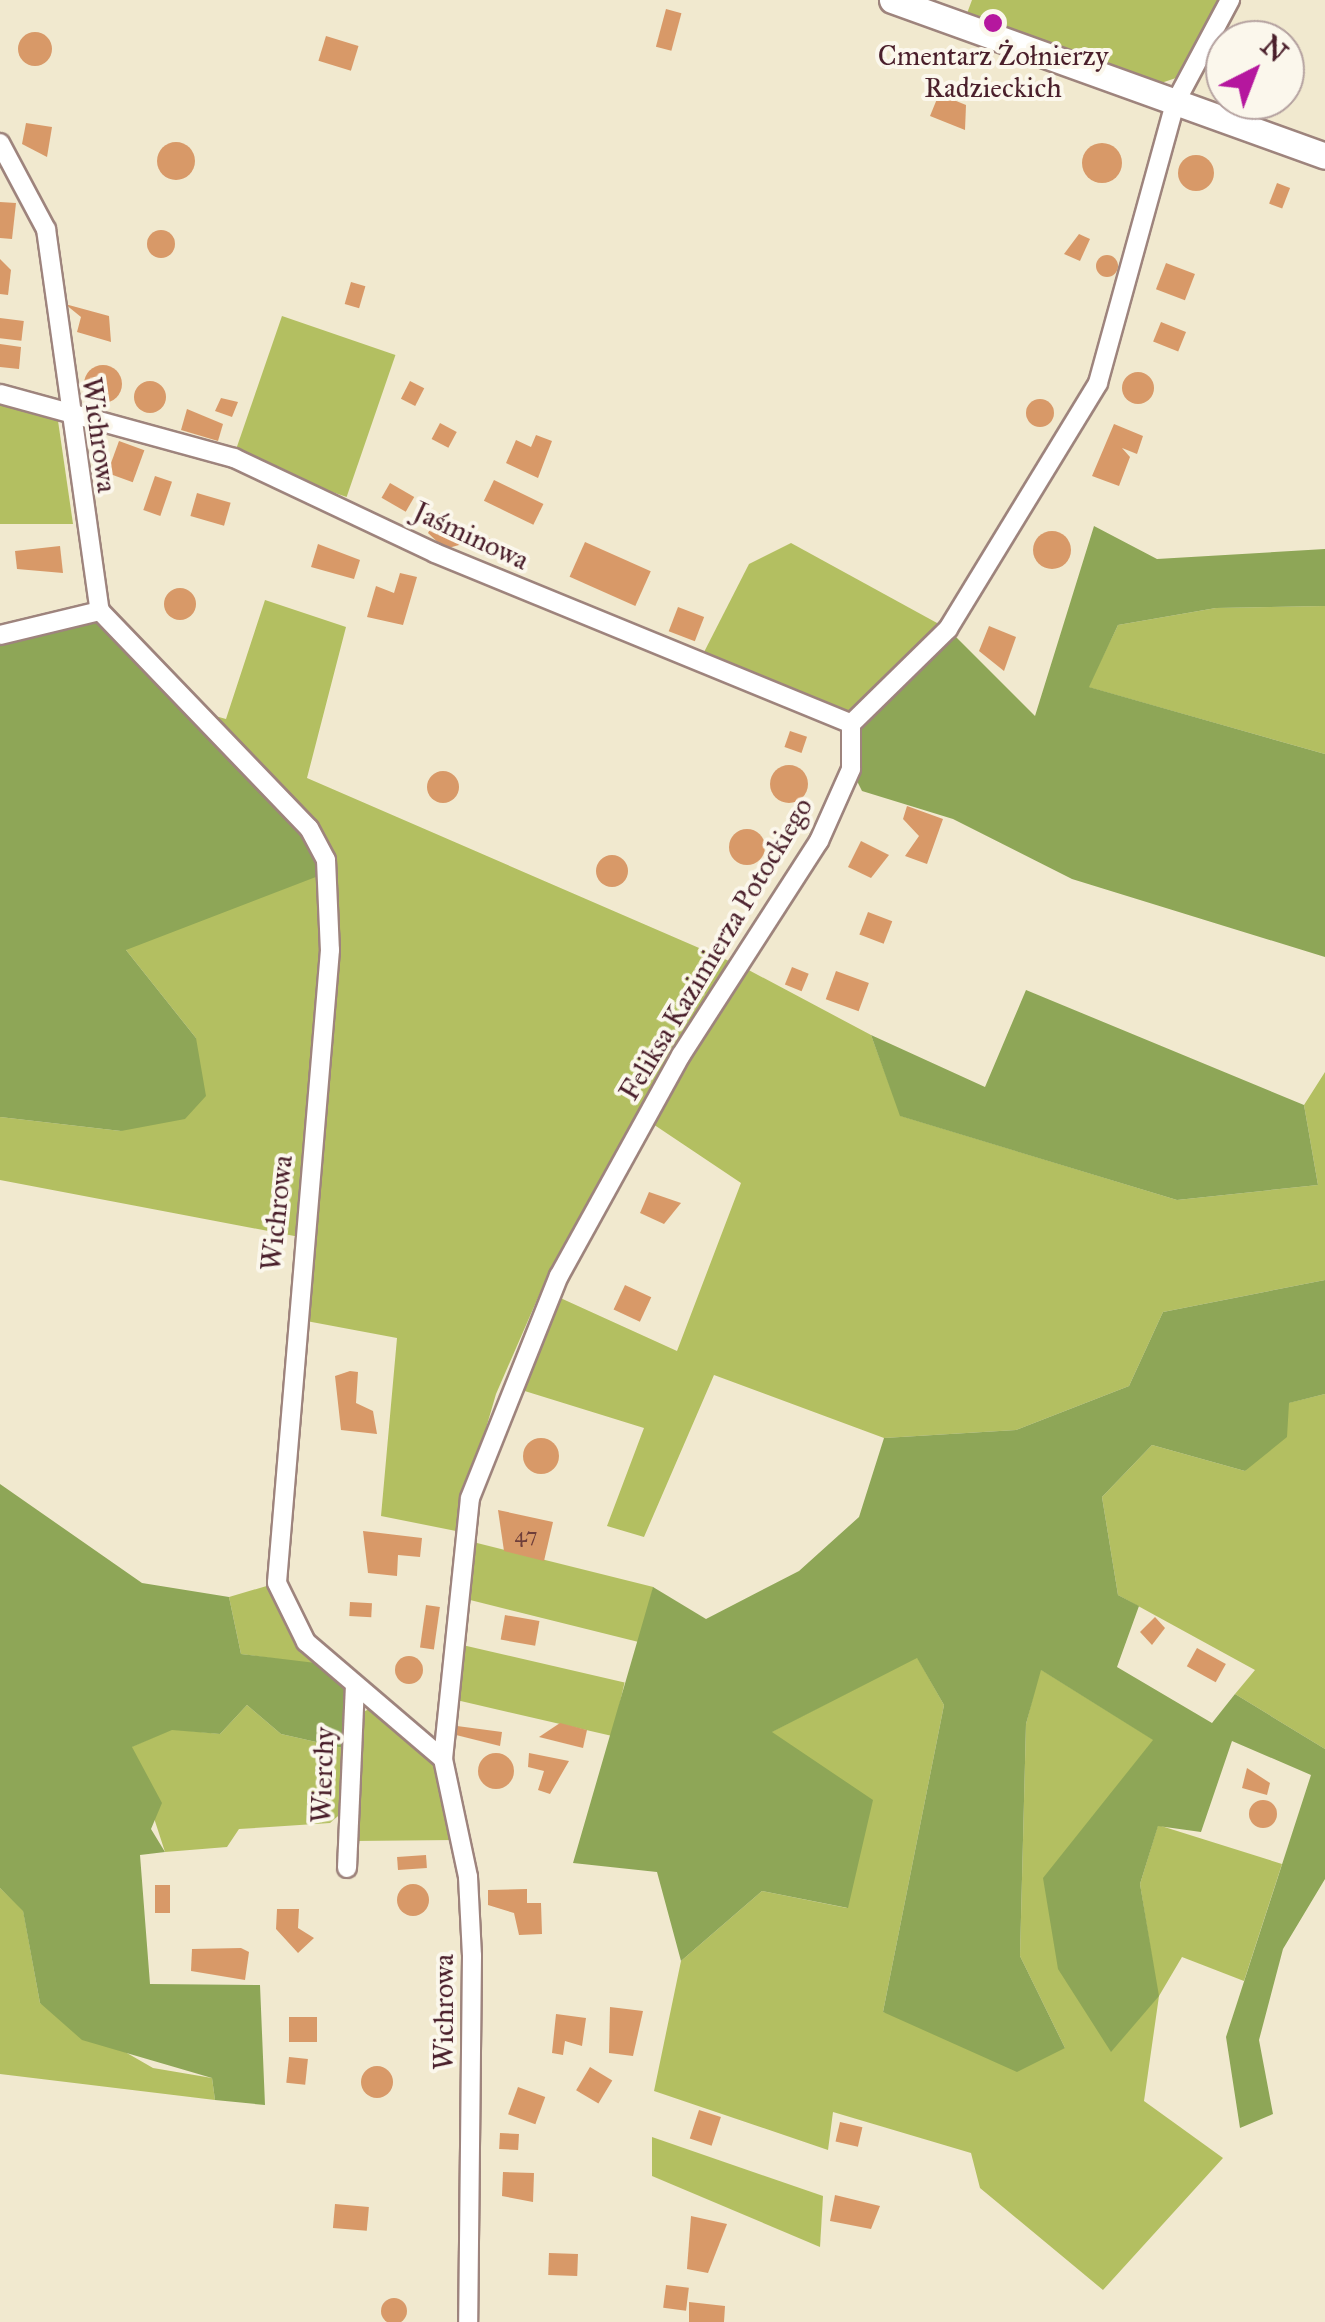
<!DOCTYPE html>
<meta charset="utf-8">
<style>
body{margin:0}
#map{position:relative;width:1325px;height:2322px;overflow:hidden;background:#f1e9cf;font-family:"IM FELL Great Primer",serif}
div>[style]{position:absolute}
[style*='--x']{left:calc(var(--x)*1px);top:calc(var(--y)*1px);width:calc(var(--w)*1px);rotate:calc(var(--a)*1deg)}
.green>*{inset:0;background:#b3bf61;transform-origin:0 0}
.forest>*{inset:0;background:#8ea657}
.building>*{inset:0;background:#d89968;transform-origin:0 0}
.round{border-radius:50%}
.roads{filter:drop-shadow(2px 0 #9e847d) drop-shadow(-2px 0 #9e847d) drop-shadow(0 2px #9e847d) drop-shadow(0 -2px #9e847d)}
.street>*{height:18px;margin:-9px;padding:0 9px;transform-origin:9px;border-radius:9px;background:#fff}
.secondary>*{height:25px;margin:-12.5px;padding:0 12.5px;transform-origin:12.5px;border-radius:12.5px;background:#fff}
.dots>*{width:28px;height:28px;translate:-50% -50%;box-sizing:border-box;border:5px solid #fbf7ec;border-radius:50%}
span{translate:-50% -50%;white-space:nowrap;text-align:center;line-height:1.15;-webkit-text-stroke:8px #fbf7ec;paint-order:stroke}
.number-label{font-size:22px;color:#6e3e3a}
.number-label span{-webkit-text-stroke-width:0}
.poi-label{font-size:28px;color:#4a1f2b}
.street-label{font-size:28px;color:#4a1f2b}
.north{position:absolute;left:1205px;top:20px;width:100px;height:100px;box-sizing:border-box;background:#fbf7ec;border:2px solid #b4a19f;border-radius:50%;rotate:42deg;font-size:28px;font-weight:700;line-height:40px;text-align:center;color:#4a1f2b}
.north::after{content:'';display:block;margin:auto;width:35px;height:45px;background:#b5179e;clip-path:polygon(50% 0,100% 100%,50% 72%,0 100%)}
</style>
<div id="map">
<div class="green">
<div style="clip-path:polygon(972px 0,1222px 0,1179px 77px,1158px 84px,966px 16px)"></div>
<div style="left:282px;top:316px;width:120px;height:150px;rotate:19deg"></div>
<div style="clip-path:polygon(0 402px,57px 414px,73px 524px,0 524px)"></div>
<div style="clip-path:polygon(791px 543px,948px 629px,851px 724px,701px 658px,749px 564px)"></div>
<div style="clip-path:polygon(265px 600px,346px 627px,307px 778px,743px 967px,871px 1035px,901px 1116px,1177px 1200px,1318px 1185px,1304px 1105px,1325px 1072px,1325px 1280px,1163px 1312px,1129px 1386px,1016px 1430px,884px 1438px,714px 1375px,644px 1537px,607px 1526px,644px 1428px,515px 1388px,556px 1296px,677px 1351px,741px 1183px,641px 1116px,550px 1270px,496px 1394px,456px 1531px,381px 1516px,397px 1338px,301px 1320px,310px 1239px,0 1180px,0 1117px,121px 1131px,196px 1038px,126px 950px,197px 711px,226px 719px)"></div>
<div style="clip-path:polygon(1325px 606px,1325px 754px,1088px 687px,1118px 625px,1216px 608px)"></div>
<div style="clip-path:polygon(1325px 1394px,1325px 1749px,1235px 1694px,1255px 1670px,1118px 1595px,1102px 1497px,1152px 1445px,1245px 1471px,1288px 1403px)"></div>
<div style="left:469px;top:1541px;width:190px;height:57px;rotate:14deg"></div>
<div style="clip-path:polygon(270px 1585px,286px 1627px,326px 1666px,241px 1654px,229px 1597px)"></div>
<div style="left:458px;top:1644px;width:171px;height:55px;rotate:13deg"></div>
<div style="clip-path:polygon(917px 1657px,944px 1705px,883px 2012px,1065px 2048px,1020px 1956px,1026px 1724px,1040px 1669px,1154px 1740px,1044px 1878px,1111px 2051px,1158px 1996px,1140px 1884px,1158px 1825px,1282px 1864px,1244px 1981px,1182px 1957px,1159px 1996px,1144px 2101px,1223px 2158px,1103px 2290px,980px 2188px,971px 2153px,833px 2112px,828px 2150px,654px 2091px,681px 1961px,762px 1891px,847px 1908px,771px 1732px)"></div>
<div style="clip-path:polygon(247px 1705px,281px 1734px,347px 1749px,345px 1810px,330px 1823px,239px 1829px,227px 1847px,165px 1852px,131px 1747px,172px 1729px,220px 1734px)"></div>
<div style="clip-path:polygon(372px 1707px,437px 1767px,455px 1840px,353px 1841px,362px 1713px)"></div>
<div style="clip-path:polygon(0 1888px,23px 1910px,40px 2003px,153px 2068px,212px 2078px,215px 2100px,0 2074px)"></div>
<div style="clip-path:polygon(652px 2137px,823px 2196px,820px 2247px,652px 2176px)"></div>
</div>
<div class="forest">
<div style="clip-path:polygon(1094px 526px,1157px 559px,1325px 549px,1325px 606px,1216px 608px,1118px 625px,1089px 687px,1325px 754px,1325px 957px,1072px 879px,953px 819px,862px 791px,851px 769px,851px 724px,948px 629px,1035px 716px)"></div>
<div style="clip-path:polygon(100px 611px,309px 828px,321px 875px,126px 950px,196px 1038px,206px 1096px,185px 1119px,121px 1131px,0 1117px,0 635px)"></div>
<div style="clip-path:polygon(1026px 990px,1304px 1105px,1318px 1185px,1177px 1200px,900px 1116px,871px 1035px,985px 1087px)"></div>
<div style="clip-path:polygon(1325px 1280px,1325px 1394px,1289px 1403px,1287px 1437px,1245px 1471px,1152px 1445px,1102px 1497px,1118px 1595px,1139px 1606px,1117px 1667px,1212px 1723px,1235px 1694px,1325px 1749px,1325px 1879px,1283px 1949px,1259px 2040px,1273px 2114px,1240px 2128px,1226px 2037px,1311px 1775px,1232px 1741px,1201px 1832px,1158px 1826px,1140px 1884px,1159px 1996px,1111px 2052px,1058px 1969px,1043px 1878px,1153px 1740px,1041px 1670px,1026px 1724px,1020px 1956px,1065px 2048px,1017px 2072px,883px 2012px,944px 1705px,917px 1658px,772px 1732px,873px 1800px,848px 1908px,762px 1891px,681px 1961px,657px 1872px,573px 1863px,653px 1587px,706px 1619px,799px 1571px,859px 1517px,884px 1438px,1016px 1430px,1129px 1386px,1163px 1312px)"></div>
<div style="clip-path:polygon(0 1484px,142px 1583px,229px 1597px,241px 1654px,332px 1665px,355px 1685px,347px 1749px,281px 1734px,247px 1705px,220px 1734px,172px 1730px,132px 1747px,162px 1803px,151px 1829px,165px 1852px,140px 1855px,150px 1984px,260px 1985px,265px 2105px,215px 2100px,212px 2078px,82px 2040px,40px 2003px,23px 1911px,0 1888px)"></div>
</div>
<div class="building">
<div style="left:666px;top:9px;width:16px;height:39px;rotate:15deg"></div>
<div class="round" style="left:18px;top:32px;width:34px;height:34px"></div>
<div style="left:326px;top:36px;width:34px;height:26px;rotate:17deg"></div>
<div style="clip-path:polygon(939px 94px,966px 105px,965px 130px,930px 116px)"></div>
<div style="clip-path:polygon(26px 123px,52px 127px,47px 157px,22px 144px)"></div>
<div class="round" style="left:157px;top:142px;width:38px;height:38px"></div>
<div class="round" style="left:1082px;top:143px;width:40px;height:40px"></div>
<div class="round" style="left:1178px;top:155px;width:36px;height:36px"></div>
<div style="left:1277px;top:183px;width:14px;height:22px;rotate:21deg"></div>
<div style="clip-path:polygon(0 202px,16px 203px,12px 239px,0 238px)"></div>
<div class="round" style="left:147px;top:230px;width:28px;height:28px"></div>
<div style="clip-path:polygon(1079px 234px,1090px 239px,1080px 261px,1064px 254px)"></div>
<div class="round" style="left:1096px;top:255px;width:22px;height:22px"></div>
<div style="clip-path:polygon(0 259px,11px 270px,8px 295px,0 294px)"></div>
<div style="left:1166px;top:263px;width:31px;height:28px;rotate:21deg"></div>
<div style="left:351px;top:282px;width:15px;height:23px;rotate:16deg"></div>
<div style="clip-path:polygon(65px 304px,109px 316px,111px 342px,77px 332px,81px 317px)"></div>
<div style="left:0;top:318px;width:24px;height:20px;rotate:7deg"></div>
<div style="left:1161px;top:322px;width:27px;height:21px;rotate:22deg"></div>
<div style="clip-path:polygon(0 344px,21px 347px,19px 369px,0 367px)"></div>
<div class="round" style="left:84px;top:365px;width:38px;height:38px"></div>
<div class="round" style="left:1122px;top:372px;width:32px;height:32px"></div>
<div class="round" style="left:134px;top:381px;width:32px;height:32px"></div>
<div style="left:410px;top:381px;width:16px;height:20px;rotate:27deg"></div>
<div style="clip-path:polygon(221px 398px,238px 402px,232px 417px,215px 411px)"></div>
<div class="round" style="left:1026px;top:399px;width:28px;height:28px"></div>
<div style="clip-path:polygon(187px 409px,223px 424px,218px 441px,181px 430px)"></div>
<div style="left:440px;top:423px;width:19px;height:18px;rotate:28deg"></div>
<div style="clip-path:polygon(1114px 424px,1143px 436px,1137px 454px,1122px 448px,1130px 457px,1119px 486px,1092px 476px)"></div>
<div style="clip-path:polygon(536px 435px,552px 441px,538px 478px,506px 463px,516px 440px,531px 447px)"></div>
<div style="left:119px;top:441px;width:27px;height:34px;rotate:20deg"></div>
<div style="left:155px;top:476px;width:18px;height:36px;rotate:19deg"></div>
<div style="left:494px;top:480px;width:55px;height:23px;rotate:26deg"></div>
<div style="left:390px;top:483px;width:28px;height:17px;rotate:30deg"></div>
<div style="left:197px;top:493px;width:35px;height:24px;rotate:16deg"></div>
<div style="clip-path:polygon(439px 513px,495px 541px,487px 557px,466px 543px,445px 549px,428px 533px)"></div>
<div class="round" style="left:1033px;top:531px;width:38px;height:38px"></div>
<div style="left:585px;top:542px;width:72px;height:38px;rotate:24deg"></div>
<div style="clip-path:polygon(318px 544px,360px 560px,354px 579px,311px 567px)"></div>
<div style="clip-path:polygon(60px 546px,63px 573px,17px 569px,15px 551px)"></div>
<div style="clip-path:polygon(400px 573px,417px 577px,403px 625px,367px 617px,376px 586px,394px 593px)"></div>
<div class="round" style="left:164px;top:588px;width:32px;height:32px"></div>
<div style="left:678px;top:607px;width:28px;height:26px;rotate:21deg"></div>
<div style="clip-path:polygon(989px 626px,1016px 637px,1004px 671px,979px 651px)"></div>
<div style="left:790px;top:731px;width:18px;height:17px;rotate:19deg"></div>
<div class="round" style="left:770px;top:765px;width:38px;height:38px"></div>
<div class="round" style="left:427px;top:771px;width:32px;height:32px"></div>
<div style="clip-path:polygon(907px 806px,943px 819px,927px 864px,905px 856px,919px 836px,903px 819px)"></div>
<div class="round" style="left:729px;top:829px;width:36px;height:36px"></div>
<div style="clip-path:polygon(861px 841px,889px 855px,871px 878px,848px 867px)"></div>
<div class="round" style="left:596px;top:855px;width:32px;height:32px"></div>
<div style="left:868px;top:912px;width:26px;height:24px;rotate:21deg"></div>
<div style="left:792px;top:967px;width:18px;height:19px;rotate:22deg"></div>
<div style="left:836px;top:971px;width:35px;height:30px;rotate:20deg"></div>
<div style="clip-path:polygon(649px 1192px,681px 1203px,664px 1224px,640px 1213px)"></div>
<div style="left:625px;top:1285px;width:29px;height:27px;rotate:25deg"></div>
<div style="clip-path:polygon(350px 1371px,358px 1372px,356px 1403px,373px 1411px,377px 1434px,341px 1430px,335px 1376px)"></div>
<div class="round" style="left:523px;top:1438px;width:36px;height:36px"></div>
<div style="clip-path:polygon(498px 1510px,553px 1522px,544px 1561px,504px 1551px)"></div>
<div style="clip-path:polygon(363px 1531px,422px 1538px,420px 1557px,398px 1555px,397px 1576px,368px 1573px)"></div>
<div style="left:350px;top:1602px;width:22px;height:14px;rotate:3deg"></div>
<div style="left:426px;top:1605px;width:14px;height:43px;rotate:8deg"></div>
<div style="left:505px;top:1615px;width:35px;height:25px;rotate:10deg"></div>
<div style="clip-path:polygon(1155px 1617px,1165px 1628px,1152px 1645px,1140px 1632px)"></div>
<div style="left:1197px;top:1648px;width:33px;height:21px;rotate:29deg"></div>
<div class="round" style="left:395px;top:1656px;width:28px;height:28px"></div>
<div style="clip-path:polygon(560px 1723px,587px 1730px,583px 1748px,539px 1737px)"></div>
<div style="clip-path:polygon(457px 1726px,502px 1732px,500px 1746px,456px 1735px)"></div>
<div class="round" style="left:478px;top:1753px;width:36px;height:36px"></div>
<div style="clip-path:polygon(529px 1753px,569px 1761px,550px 1794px,538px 1790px,544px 1771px,528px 1767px)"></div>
<div style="clip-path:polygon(1247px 1768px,1270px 1783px,1267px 1795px,1242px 1788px)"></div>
<div class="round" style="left:1249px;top:1800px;width:28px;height:28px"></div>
<div style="left:426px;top:1855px;width:13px;height:29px;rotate:86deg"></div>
<div class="round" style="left:397px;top:1884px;width:32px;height:32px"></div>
<div style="left:155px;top:1885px;width:15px;height:28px"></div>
<div style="clip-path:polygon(527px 1889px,527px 1903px,541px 1903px,542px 1934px,519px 1935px,514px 1913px,488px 1905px,488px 1890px)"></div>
<div style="clip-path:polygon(277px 1909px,299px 1909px,298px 1928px,314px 1938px,298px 1953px,276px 1929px)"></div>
<div style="clip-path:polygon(241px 1948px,249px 1952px,245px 1980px,191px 1971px,192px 1949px)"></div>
<div style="clip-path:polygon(610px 2007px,643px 2011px,633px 2056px,609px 2053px)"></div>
<div style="clip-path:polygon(556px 2014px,586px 2018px,582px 2046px,565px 2041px,563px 2055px,552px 2053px)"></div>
<div style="left:289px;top:2017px;width:28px;height:25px"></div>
<div style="left:289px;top:2057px;width:19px;height:26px;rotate:6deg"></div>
<div class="round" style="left:361px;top:2066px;width:32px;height:32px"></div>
<div style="left:590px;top:2067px;width:26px;height:27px;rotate:31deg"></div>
<div style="left:518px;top:2087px;width:29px;height:29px;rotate:20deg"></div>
<div style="left:699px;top:2110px;width:23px;height:30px;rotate:18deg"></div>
<div style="left:840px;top:2122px;width:23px;height:20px;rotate:13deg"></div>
<div style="left:500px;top:2133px;width:19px;height:16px;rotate:3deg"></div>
<div style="clip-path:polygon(503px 2172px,534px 2173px,533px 2202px,502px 2196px)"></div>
<div style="clip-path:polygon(835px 2195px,880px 2206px,871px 2229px,830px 2221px)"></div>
<div style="left:335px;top:2204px;width:34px;height:24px;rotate:5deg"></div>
<div style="clip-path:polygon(691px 2216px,727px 2224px,708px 2273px,687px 2269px)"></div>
<div style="left:549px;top:2253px;width:29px;height:22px;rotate:2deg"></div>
<div style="left:666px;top:2285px;width:23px;height:23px;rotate:7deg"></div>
<div class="round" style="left:381px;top:2298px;width:26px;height:26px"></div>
<div style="clip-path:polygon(689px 2302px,725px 2306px,724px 2322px,689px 2322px)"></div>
</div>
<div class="roads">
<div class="street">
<div style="--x:0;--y:143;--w:98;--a:61.9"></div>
<div style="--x:46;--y:229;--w:386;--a:82"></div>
<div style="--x:100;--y:611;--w:301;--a:46.1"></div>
<div style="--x:309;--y:828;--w:36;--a:62"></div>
<div style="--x:326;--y:860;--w:90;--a:87.5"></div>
<div style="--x:330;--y:950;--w:635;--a:94.79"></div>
<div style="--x:277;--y:1583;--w:66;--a:63.8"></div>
<div style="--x:306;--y:1642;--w:180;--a:40.5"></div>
<div style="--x:443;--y:1759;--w:121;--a:78"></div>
<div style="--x:468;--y:1877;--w:79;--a:87.1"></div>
<div style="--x:472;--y:1956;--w:366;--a:90.6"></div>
<div style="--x:0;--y:394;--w:243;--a:15.3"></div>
<div style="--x:234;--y:458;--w:222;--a:25.3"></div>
<div style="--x:435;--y:553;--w:450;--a:22.3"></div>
<div style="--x:0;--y:635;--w:103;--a:-13.5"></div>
<div style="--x:443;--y:1759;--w:262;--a:-84.1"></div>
<div style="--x:470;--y:1498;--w:239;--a:-68.2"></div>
<div style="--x:559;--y:1276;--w:252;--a:-61.1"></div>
<div style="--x:681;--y:1055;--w:255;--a:-57.2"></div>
<div style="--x:819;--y:841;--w:79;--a:-66"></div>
<div style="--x:851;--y:769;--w:45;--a:-90"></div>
<div style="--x:851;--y:724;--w:136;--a:-44.4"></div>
<div style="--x:948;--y:629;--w:288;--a:-58.6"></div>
<div style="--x:1098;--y:383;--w:290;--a:-74.6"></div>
<div style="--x:1175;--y:103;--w:117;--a:-61.9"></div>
<div style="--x:347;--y:1868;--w:183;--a:-87.5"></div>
</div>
<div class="secondary">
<div style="--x:892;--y:0;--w:460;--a:19.8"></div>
</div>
</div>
<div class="dots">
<div style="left:993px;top:23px;background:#b5179e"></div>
</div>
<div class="number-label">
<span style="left:526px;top:1535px">47</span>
</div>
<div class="poi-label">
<span style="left:993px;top:72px">Cmentarz Żołnierzy<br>Radzieckich</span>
</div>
<div class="street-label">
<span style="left:99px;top:435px;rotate:82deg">Wichrowa</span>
<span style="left:471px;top:536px;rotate:25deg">Jaśminowa</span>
<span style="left:716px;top:949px;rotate:-59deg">Feliksa Kazimierza Potockiego</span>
<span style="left:277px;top:1213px;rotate:-84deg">Wichrowa</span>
<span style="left:323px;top:1775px;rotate:-88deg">Wierchy</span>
<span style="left:444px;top:2012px;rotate:-90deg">Wichrowa</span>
</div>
<div class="north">N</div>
</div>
